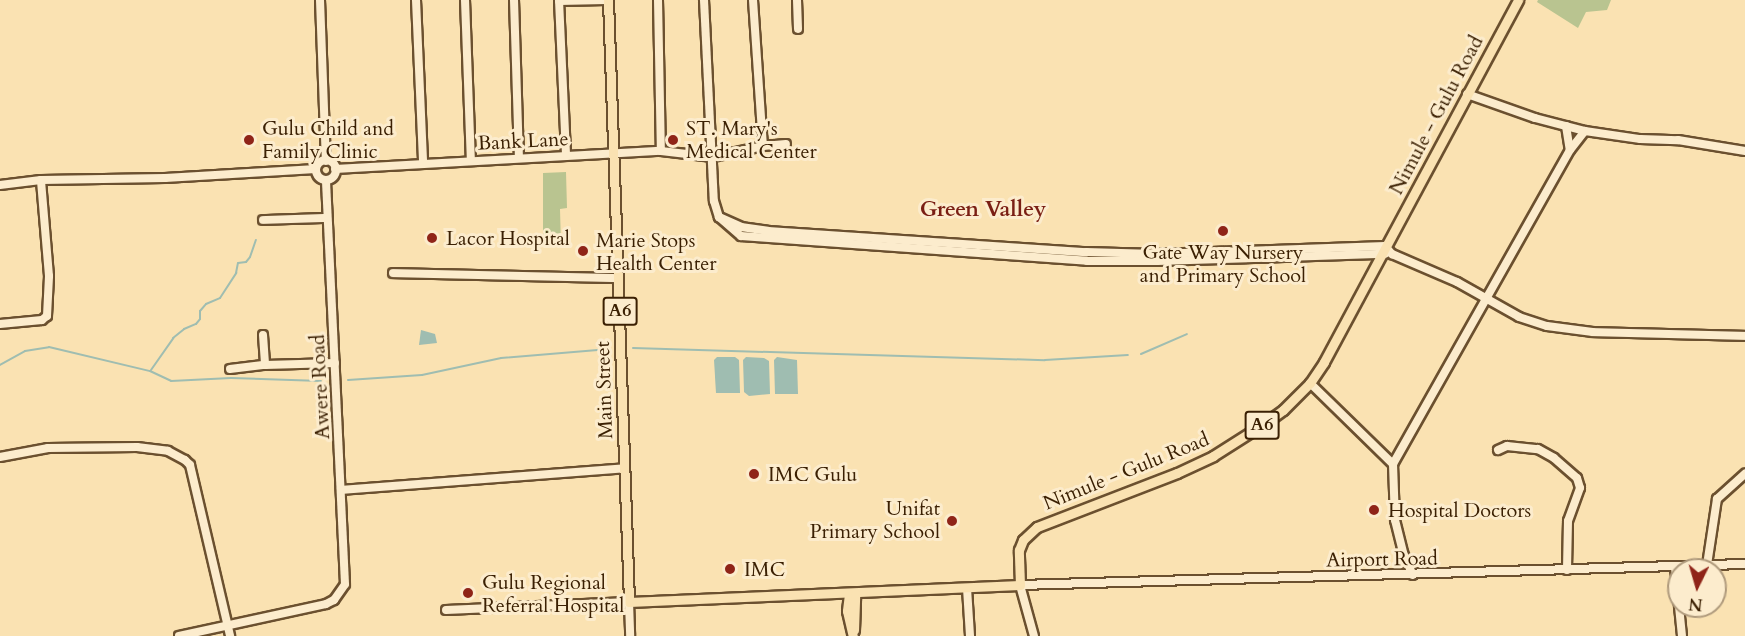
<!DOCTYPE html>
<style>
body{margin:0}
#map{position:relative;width:1745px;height:636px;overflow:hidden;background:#fae2b2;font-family:Cardo,serif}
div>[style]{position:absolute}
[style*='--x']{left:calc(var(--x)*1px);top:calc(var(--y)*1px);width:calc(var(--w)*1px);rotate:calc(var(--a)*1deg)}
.green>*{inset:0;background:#b9c490}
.water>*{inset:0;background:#9fbdb1}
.stream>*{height:2px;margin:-1px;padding:0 1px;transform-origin:1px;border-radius:1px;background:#9fbdb1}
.roads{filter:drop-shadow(2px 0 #6b502f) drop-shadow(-2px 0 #6b502f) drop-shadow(0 2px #6b502f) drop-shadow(0 -2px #6b502f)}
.minor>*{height:8px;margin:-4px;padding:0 4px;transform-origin:4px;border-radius:4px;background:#fceccd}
.minor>.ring{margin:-4px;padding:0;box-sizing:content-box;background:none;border:8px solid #fceccd;border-radius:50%}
.major>*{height:9px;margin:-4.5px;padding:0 4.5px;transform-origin:4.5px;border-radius:4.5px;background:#fae2b2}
.dots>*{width:16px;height:16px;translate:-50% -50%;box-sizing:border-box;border:3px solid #fceccd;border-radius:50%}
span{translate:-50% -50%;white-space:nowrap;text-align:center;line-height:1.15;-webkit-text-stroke:6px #fceccd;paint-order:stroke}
.shield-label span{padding:2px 4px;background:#fceccd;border:2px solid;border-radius:4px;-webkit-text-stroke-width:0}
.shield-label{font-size:18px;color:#3b2003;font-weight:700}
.street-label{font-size:20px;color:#3b2003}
.poi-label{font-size:20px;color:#3b2003}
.left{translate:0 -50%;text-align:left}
.right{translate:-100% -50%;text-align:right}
.quarter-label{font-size:22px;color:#7a1f14;font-weight:700}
.north{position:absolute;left:1667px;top:558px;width:60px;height:60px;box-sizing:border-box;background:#fceccd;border:2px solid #af9a7c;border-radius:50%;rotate:185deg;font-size:16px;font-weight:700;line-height:24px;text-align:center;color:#3b2003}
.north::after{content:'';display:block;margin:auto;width:21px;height:27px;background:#8f2418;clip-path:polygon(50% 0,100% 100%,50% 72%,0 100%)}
</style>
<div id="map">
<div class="green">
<div style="clip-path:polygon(1538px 0,1611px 0,1607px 10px,1586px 12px,1578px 28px,1537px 2px)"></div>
<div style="clip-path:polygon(566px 172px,567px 208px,560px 209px,561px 245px,547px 245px,543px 242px,543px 173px)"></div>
</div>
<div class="water">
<div style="clip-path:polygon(421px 330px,435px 334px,437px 343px,419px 345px)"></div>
<div style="clip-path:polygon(717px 357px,735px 357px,739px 360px,740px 393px,716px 393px,714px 360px)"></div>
<div style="clip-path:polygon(746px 357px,764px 358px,769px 361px,770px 394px,749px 396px,744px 392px,743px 360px)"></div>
<div style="clip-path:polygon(777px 357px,797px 360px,798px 394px,775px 394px,774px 360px)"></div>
</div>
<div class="stream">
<div style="--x:633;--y:348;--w:412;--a:1.7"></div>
<div style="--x:1045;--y:360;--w:83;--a:-3.4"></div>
<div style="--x:1141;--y:354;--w:50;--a:-23.5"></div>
<div style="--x:0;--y:365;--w:29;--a:-29"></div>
<div style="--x:25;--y:351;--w:24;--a:-9"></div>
<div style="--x:49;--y:347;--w:104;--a:13.4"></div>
<div style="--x:150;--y:371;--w:23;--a:25"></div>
<div style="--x:171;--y:381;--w:60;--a:-2.9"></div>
<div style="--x:231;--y:378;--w:90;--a:1.9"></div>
<div style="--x:151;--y:370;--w:39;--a:-55"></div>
<div style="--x:173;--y:338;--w:14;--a:-39"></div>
<div style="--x:184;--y:329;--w:13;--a:-23"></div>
<div style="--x:196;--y:324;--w:6;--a:-51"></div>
<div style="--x:200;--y:319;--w:8;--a:-90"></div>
<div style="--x:200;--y:311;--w:9;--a:-49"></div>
<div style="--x:206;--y:304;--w:15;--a:-23"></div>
<div style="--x:220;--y:298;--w:30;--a:-57"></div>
<div style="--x:236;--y:273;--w:10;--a:-79"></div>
<div style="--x:238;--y:263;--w:8;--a:-7"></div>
<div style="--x:246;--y:262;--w:6;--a:-51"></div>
<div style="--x:250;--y:257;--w:18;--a:-71"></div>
<div style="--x:348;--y:380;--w:74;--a:-3.9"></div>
<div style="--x:422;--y:375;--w:81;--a:-12.1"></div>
<div style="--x:501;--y:358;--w:109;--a:-4.7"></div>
</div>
<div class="roads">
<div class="minor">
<div style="--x:320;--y:0;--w:161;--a:87.9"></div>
<div style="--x:416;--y:0;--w:163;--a:87.5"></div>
<div style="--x:465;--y:0;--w:160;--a:87.9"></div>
<div style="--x:514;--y:0;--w:158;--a:88.2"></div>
<div style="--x:559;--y:0;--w:156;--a:87.4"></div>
<div style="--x:658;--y:0;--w:151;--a:88.9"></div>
<div style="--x:704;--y:0;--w:201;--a:87.2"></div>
<div style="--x:714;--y:201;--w:17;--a:73"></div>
<div style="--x:719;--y:217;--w:29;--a:41"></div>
<div style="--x:741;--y:236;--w:347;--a:4.1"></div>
<div style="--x:1087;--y:261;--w:70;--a:0"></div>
<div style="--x:1157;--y:261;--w:228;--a:-1.8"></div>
<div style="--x:753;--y:0;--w:146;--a:86.1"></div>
<div style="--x:797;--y:0;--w:29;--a:88"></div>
<div style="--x:559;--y:1;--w:47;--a:-1.2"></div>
<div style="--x:1467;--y:94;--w:72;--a:19.4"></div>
<div style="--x:1535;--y:118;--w:52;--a:14.6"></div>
<div style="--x:1585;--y:131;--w:56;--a:8.3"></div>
<div style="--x:1640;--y:139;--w:38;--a:2"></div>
<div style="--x:1678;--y:140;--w:68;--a:9.3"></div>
<div style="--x:1566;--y:126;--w:24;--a:81"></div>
<div class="ring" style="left:316px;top:160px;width:12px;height:12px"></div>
<div style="--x:335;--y:169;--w:326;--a:-3.2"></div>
<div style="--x:661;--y:151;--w:52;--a:6.6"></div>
<div style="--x:713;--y:157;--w:51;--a:-12.4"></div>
<div style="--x:763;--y:146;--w:23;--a:-5"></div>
<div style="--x:0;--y:185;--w:41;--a:-7"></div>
<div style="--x:41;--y:180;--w:124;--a:-0.9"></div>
<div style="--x:165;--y:178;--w:151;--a:-3.4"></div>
<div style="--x:719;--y:217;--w:24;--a:24"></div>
<div style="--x:741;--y:227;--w:27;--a:8"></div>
<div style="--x:768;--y:231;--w:319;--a:3.8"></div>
<div style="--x:1086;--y:252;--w:70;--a:1.6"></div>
<div style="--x:1156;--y:254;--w:229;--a:-2"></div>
<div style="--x:1385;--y:246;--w:11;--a:49"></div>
<div style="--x:1392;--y:254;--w:71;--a:23.3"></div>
<div style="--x:1457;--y:282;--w:71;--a:29.4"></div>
<div style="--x:1519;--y:317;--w:29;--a:18"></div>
<div style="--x:1547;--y:326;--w:46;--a:7.4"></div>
<div style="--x:1593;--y:332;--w:152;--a:1.5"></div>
<div style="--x:263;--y:220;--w:64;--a:-1.8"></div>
<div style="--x:393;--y:273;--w:226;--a:1.3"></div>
<div style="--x:0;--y:324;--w:42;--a:-5.4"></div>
<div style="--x:42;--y:320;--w:6;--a:-39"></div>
<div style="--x:47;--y:316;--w:40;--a:-87.1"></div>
<div style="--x:49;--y:276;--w:96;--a:-94.8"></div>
<div style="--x:263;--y:335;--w:30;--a:86"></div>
<div style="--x:230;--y:369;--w:35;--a:-7"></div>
<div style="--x:265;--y:365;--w:70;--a:-1.6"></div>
<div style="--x:1310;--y:383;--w:116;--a:44.3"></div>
<div style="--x:1393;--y:464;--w:56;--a:88"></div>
<div style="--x:1395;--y:520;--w:34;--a:76"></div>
<div style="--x:1403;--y:553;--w:24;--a:66"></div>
<div style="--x:1498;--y:450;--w:10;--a:-24"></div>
<div style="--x:1507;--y:446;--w:31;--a:6"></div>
<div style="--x:1538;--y:449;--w:18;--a:29"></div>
<div style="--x:1554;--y:458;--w:30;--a:41"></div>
<div style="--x:1577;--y:478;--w:10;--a:73"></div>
<div style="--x:1580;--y:488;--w:35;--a:110"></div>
<div style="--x:1568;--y:521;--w:49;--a:91.2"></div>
<div style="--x:0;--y:457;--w:49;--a:-10.6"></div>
<div style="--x:48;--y:448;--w:89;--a:-0.6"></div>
<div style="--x:137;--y:447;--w:31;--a:7"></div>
<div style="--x:168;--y:451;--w:19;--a:28"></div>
<div style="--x:185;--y:460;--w:7;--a:45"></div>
<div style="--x:190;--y:465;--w:176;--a:76.8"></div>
<div style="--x:1393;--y:464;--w:360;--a:-60.6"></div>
<div style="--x:1570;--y:150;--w:24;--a:-52"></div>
<div style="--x:341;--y:490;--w:284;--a:-4.4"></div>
<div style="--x:1707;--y:565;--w:67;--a:-81.4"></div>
<div style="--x:1717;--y:499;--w:38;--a:-42"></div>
<div style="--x:1675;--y:567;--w:69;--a:84.2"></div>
<div style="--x:967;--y:588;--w:48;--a:86.4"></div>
<div style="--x:446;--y:610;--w:183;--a:-2.5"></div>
<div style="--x:629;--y:602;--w:34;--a:88"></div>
<div style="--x:179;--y:636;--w:150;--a:-12.3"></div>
<div style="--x:326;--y:604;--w:9;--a:-27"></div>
<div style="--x:334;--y:600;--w:19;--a:-55"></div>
<div style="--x:345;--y:584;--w:404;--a:-92.7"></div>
<div style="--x:1034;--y:636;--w:53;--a:-105.4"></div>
<div style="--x:1020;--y:585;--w:725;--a:-1.66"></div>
</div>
<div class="major">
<div style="--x:608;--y:0;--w:602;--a:88"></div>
<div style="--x:629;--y:602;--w:391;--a:-2.5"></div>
<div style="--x:1020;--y:585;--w:35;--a:-92"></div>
<div style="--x:1019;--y:550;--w:11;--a:-68"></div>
<div style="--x:1023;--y:540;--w:19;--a:-43"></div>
<div style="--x:1037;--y:527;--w:150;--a:-21.1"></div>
<div style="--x:1177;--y:473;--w:40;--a:-25"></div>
<div style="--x:1213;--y:456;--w:62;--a:-32.4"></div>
<div style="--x:1265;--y:423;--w:22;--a:-36"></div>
<div style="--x:1283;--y:410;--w:38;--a:-45"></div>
<div style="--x:1310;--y:383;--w:25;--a:-56"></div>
<div style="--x:1324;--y:362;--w:411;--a:-61.8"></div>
<div style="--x:849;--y:594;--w:17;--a:97"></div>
<div style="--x:847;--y:611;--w:26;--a:77"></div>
<div style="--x:854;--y:630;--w:36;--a:-88"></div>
</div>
</div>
<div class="dots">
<div style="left:249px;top:140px;background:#8f2418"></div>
<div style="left:673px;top:140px;background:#8f2418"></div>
<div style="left:1223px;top:231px;background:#8f2418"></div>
<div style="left:432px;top:238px;background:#8f2418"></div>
<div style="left:583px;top:251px;background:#8f2418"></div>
<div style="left:754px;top:474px;background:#8f2418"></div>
<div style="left:1374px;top:510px;background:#8f2418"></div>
<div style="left:952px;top:521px;background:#8f2418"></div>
<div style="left:730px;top:569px;background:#8f2418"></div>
<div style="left:468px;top:593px;background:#8f2418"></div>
</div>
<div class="shield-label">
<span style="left:620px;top:311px">A6</span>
<span style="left:1262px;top:425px">A6</span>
</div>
<div class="street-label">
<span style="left:1436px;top:115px;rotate:-62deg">Nimule - Gulu Road</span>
<span style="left:523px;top:141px;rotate:-3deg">Bank Lane</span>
<span style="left:320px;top:387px;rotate:-93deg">Awere Road</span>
<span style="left:604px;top:390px;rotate:-92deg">Main Street</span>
<span style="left:1126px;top:471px;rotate:-22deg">Nimule - Gulu Road</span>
<span style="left:1382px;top:559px;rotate:-1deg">Airport Road</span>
</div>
<div class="poi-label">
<span class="left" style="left:262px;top:140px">Gulu Child and<br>Family Clinic</span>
<span class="left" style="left:686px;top:140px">ST. Mary's<br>Medical Center</span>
<span class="left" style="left:446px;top:238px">Lacor Hospital</span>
<span class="left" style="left:596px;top:252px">Marie Stops<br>Health Center</span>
<span style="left:1223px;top:264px">Gate Way Nursery<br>and Primary School</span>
<span class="left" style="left:768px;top:474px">IMC Gulu</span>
<span class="right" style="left:940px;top:520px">Unifat<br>Primary School</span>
<span class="left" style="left:1388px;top:510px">Hospital Doctors</span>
<span class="left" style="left:744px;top:569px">IMC</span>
<span class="left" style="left:482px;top:594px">Gulu Regional<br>Referral Hospital</span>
</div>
<div class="quarter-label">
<span style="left:983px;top:210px">Green Valley</span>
</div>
<div class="north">N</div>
</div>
